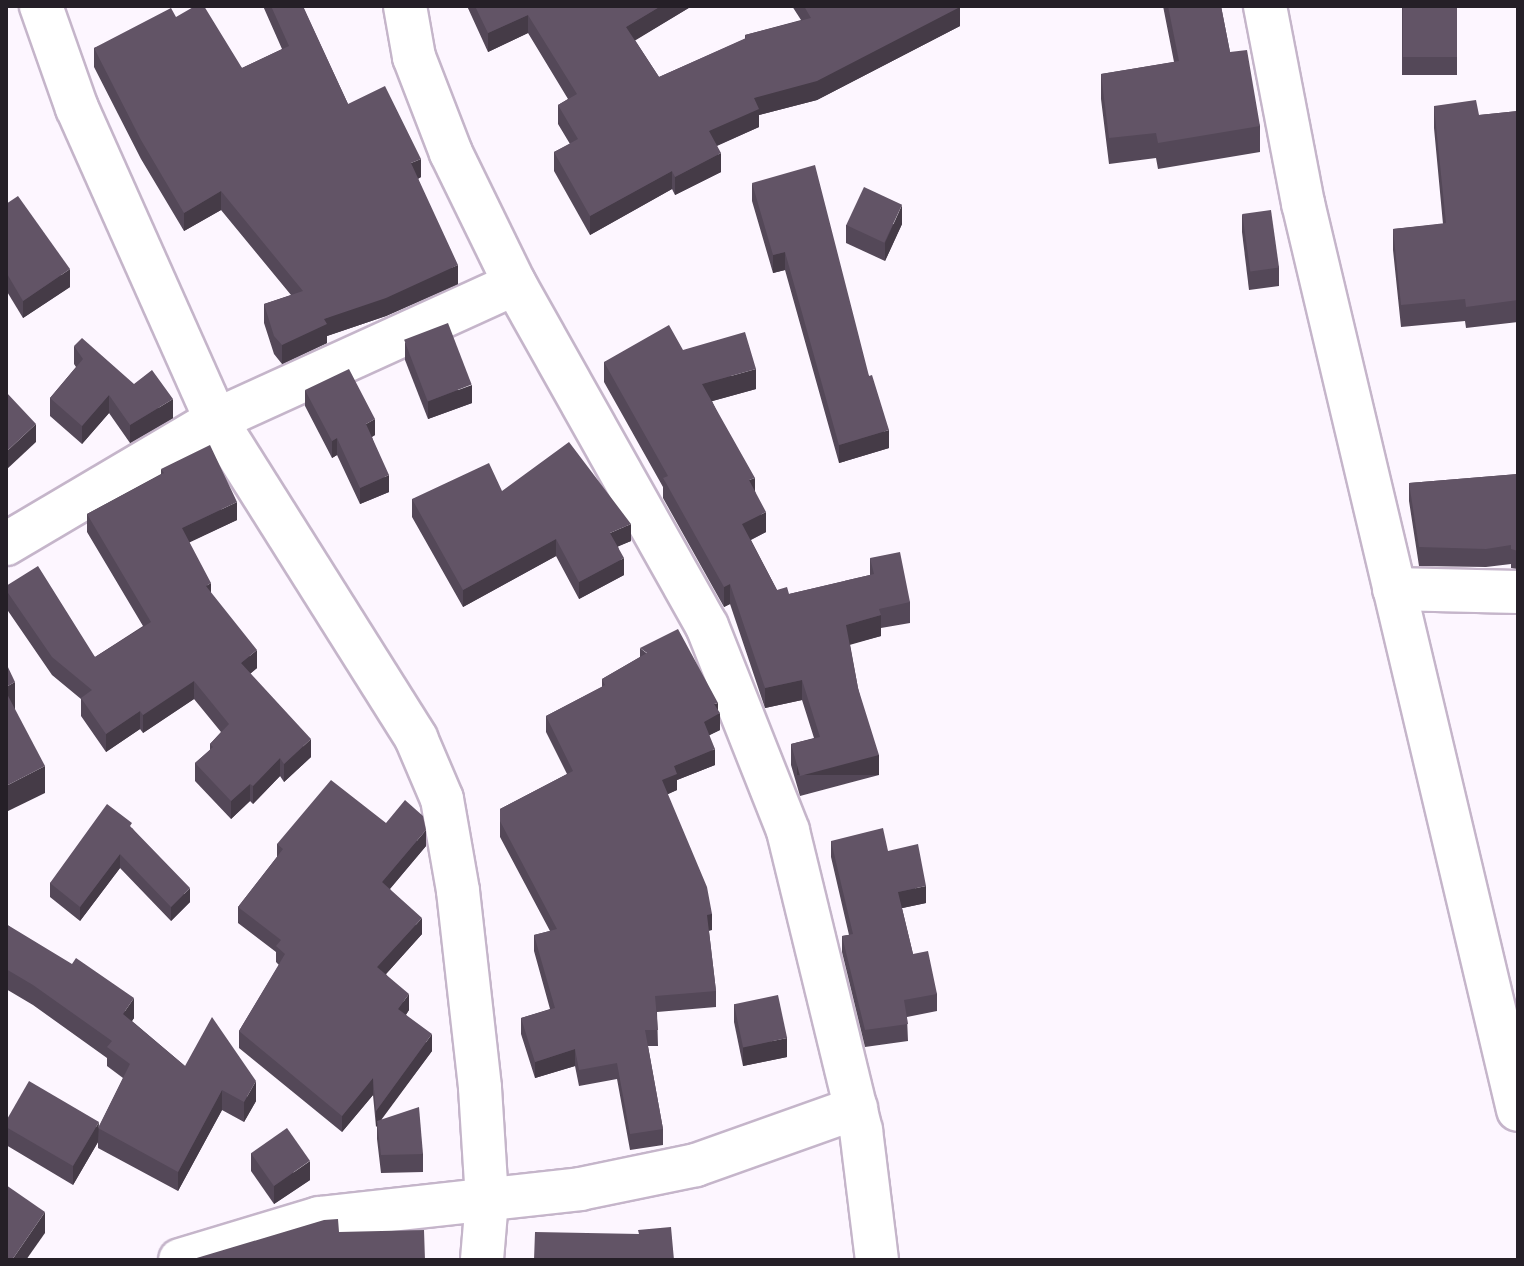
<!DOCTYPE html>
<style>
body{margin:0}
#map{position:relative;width:1524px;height:1266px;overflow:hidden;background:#fdf6ff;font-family:Roboto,sans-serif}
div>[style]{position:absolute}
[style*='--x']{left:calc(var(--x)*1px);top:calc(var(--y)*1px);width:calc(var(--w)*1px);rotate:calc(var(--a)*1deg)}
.roads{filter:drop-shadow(2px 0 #c5b5ca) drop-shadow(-2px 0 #c5b5ca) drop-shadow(0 2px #c5b5ca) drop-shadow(0 -2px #c5b5ca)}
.minor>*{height:42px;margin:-21px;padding:0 21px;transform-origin:21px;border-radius:21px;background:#fff}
.wall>*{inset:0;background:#544858;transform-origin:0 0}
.shaded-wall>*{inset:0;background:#453b47;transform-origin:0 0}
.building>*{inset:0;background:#625466;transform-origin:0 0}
span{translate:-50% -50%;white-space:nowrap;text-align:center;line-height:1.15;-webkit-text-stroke:8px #fff;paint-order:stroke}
.frame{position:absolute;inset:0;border:8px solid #251f27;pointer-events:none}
</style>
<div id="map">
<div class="roads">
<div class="minor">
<div style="--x:41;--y:6;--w:108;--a:70.6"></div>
<div style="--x:77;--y:108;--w:342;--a:66"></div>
<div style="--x:216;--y:420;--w:376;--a:57.8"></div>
<div style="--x:416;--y:738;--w:66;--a:66.9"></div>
<div style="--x:442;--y:799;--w:93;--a:80.1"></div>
<div style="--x:458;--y:891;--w:198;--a:83.6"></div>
<div style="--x:480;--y:1088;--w:112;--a:86.4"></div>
<div style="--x:487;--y:1200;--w:60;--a:94.8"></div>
<div style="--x:405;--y:6;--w:52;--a:80"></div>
<div style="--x:414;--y:57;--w:103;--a:68.9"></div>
<div style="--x:451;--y:153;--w:146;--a:64"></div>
<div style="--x:515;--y:284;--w:392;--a:60.7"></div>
<div style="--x:707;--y:626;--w:220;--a:68.4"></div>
<div style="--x:788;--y:831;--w:308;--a:76.3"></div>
<div style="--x:861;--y:1130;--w:131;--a:83"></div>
<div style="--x:1265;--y:6;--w:201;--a:79.1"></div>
<div style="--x:1303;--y:203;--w:932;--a:76.66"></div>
<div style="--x:6;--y:544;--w:244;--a:-30.6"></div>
<div style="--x:216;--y:420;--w:328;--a:-24.5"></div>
<div style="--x:1394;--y:589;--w:124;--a:1.4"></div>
<div style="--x:180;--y:1260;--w:145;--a:-16.8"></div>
<div style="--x:319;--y:1218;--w:263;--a:-6.3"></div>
<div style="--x:580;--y:1189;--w:118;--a:-11.7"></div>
<div style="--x:696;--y:1165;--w:170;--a:-19.6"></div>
</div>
</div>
<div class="wall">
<div style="clip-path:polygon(263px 6px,305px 6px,303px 7px,348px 104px,421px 177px,418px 179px,458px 284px,386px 316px,327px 336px,327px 343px,282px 364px,274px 354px,264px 323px,264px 304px,291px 295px,221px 210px,184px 231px,141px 159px,94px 67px,94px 48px,176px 17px,242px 68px,282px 49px)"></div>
<div style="clip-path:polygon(467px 6px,692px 6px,635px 40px,659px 77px,745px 39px,745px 35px,801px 20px,792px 6px,960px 6px,960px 26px,817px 100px,759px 115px,759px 127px,717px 146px,721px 172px,675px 195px,672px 189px,590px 235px,554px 171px,554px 152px,570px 144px,558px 124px,558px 105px,568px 99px,528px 33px,488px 52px)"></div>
<div style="clip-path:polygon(1163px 6px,1221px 6px,1230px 52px,1260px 126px,1260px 152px,1158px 169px,1156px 158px,1109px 164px,1101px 99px,1101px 74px,1174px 62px)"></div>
<div style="left:1402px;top:6px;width:55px;height:69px"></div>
<div style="clip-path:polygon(1434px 106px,1479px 115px,1518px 111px,1518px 322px,1466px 328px,1465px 321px,1401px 327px,1393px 250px,1393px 229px,1443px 224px,1434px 128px)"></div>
<div style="clip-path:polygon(752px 183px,869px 376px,889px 448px,839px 463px,785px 270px,773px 273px,752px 201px)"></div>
<div style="clip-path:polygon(6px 204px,70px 287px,23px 318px,6px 290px)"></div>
<div style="clip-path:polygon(1242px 214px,1279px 267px,1279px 286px,1249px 290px,1242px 232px)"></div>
<div style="clip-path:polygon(902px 224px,885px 261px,846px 243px,846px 225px)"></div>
<div style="clip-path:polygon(405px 342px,472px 403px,428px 419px,405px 360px)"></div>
<div style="clip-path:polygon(74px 346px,173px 418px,130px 443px,109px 413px,82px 444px,50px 416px,50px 398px,76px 367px,74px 364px)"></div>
<div style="clip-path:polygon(683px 350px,756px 389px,712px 401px,755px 491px,766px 532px,751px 540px,777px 590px,789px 594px,870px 575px,870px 558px,910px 602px,910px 623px,881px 628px,881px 636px,850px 644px,858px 688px,879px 775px,800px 796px,791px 765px,791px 744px,814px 738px,802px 700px,765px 708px,730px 604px,724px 607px,663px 498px,663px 487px,604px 382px,604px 362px)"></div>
<div style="clip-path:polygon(305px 390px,375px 435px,372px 437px,389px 492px,360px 504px,337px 455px,332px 458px,305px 406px)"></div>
<div style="clip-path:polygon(161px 469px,237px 520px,189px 542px,211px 594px,257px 668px,250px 674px,311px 757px,284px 782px,280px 776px,253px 804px,250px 801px,231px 819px,195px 781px,195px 763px,210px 750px,210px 744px,221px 732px,194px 699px,143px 733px,140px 729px,106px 752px,81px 716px,81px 699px,52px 675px,6px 608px,6px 586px,95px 657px,143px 626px,87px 532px,87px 514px,161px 474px)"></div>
<div style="clip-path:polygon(1518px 474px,1518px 569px,1511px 568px,1511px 564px,1486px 567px,1419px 566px,1409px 501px,1409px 483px)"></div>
<div style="clip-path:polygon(502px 491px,631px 541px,618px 546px,624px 575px,579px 599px,556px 556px,463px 607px,412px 517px,412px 499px)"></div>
<div style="clip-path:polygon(640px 648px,718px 710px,720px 730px,709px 735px,715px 765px,677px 780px,677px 790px,667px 794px,712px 930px,709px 931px,716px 991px,716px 1007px,657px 1012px,658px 1046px,648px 1046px,663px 1129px,663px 1145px,630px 1150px,617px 1079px,579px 1086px,575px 1066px,535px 1078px,521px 1034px,521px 1018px,550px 1009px,534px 951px,534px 935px,550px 931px,500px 837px,500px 809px,567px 774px,546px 732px,546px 716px,602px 687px,602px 679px,640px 657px)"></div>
<div style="clip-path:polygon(386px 823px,426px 846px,390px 889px,422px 934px,386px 974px,409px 1010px,406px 1015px,432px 1051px,381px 1119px,423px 1154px,423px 1172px,381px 1173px,377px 1139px,377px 1125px,376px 1127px,373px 1095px,342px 1132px,239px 1048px,239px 1031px,279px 965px,276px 962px,276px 952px,238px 923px,238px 907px,277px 857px,277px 844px)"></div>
<div style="clip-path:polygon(132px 828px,190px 902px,171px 921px,120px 868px,80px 921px,50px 897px,50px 883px)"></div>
<div style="clip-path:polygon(831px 841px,888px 851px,926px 903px,902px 908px,913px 954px,937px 994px,937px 1011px,907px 1017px,908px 1041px,865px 1047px,842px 952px,842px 936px,849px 935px,831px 857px)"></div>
<div style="clip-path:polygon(6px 924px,134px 1018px,132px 1021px,185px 1066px,256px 1101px,244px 1122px,222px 1110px,178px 1191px,98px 1148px,98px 1142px,73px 1185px,6px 1145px,6px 1121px,99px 1127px,123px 1078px,107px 1066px,107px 1058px,33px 1005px,6px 989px)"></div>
<div style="clip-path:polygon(734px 1004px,787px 1057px,743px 1066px,734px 1022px)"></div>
<div style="clip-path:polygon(251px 1153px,310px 1180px,274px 1204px,251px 1171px)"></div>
</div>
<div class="shaded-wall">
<div style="clip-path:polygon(661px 6px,692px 6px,626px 46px,626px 27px)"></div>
<div style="clip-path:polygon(960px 7px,960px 26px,817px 100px,759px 115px,759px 127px,709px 149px,709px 131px,754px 98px)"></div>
<div style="clip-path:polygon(528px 15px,528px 33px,488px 52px,488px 33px)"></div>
<div style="clip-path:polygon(721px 153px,721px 172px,675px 195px,675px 177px)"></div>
<div style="clip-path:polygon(421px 159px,421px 177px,411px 182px,411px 163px)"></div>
<div style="clip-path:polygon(672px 171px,672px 189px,590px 235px,590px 216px)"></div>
<div style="clip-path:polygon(221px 191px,221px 210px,184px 231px,184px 213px)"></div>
<div style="clip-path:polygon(902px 205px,902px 224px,885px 261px,885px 243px)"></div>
<div style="clip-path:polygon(785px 252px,785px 270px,773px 273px,773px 255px)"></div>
<div style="clip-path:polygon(458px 265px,458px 284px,386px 316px,327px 336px,327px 343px,282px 364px,282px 345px,324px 319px)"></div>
<div style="clip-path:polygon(70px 269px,70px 287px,23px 318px,23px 301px)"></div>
<div style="clip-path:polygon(756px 369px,756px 389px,702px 404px,702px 384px)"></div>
<div style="clip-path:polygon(472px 385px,472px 403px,428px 419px,428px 401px)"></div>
<div style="clip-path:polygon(109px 395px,109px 413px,82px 444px,82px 426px)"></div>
<div style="clip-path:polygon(173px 399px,173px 418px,130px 443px,130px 425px)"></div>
<div style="clip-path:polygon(375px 419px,375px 435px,366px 440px,366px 424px)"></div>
<div style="clip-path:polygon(36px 424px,36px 442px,6px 470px,6px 452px)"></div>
<div style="clip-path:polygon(889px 430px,889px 448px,839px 463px,839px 445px)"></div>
<div style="clip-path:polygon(337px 438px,337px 455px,332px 458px,332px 441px)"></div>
<div style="clip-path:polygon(389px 475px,389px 492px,360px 504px,360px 488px)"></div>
<div style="clip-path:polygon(755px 478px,755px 499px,749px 480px)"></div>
<div style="clip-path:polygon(237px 502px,237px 520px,182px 546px,182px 528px)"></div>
<div style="clip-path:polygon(766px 512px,766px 532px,742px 544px,742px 524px)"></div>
<div style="clip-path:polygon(631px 524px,631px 541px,610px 550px,610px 533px)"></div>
<div style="clip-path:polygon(556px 539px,556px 556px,463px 607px,463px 590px)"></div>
<div style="clip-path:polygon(624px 558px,624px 575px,579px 599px,579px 582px)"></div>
<div style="clip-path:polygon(211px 583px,211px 601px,206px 586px)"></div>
<div style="clip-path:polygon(730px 584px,730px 604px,724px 607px,724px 587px)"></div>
<div style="clip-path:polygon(881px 615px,881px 636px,846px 646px,846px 625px)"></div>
<div style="clip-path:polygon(257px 650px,257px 668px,241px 681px,241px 663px)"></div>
<div style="clip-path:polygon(802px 680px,802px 700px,765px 708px,765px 688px)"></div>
<div style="clip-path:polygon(194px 681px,194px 699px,143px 733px,143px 715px)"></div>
<div style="clip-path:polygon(15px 682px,15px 709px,6px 713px,6px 687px)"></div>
<div style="clip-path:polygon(718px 703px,718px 714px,720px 713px,720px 730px,704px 738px,704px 722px,714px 704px)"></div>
<div style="clip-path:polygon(140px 711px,140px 729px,106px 752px,106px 734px)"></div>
<div style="clip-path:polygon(311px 739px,311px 757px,284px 782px,284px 764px)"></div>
<div style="clip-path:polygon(715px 749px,715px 765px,677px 780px,677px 790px,662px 797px,662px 780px,674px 766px)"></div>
<div style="left:879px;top:755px;width:20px;height:82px;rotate:90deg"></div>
<div style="clip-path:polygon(280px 758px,280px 776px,253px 804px,253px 786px)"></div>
<div style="clip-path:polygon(45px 766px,45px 793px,6px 812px,6px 786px)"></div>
<div style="clip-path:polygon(250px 784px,250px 801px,231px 819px,231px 801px)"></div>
<div style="clip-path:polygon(426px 830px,426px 846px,382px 898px,382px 882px)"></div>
<div style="clip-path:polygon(120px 854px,120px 868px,80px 921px,80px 907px)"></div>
<div style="clip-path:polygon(926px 886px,926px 903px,898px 909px,898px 892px)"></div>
<div style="clip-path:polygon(190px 888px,190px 902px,171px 921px,171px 907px)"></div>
<div style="clip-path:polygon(8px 898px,8px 918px,6px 919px,6px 900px)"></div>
<div style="left:712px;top:914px;width:16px;height:5px;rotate:90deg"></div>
<div style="clip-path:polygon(422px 918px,422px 934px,377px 984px,377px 967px)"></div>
<div style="clip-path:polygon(409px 994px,409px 1010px,398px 1025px,398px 1009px)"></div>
<div style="clip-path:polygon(134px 998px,134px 1018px,123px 1034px,123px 1014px)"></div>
<div style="clip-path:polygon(432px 1034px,432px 1051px,376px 1127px,376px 1111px)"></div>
<div style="clip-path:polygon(787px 1038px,787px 1057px,743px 1066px,743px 1047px)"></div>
<div style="clip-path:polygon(575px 1049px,575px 1066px,535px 1078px,535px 1062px)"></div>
<div style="clip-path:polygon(373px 1078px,373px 1095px,342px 1132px,342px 1116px)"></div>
<div style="clip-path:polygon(256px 1081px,256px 1101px,244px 1122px,244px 1102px)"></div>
<div style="clip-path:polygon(222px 1090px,222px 1110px,178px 1191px,178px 1172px)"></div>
<div style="clip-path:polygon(99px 1122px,98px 1142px,73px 1185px,73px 1166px)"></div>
<div style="clip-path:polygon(310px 1161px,310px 1180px,274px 1204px,274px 1186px)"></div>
<div style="clip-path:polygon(45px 1212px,45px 1233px,26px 1260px,12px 1260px)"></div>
</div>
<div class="building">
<div style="clip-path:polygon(195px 6px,204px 6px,242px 68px,289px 46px,271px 6px,303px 6px,348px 104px,385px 86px,421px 159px,411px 163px,458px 265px,386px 298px,324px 319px,327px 324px,282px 345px,274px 336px,264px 304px,303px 291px,221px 191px,184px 213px,141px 140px,94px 48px,171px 8px,176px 17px)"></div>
<div style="clip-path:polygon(475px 6px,661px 6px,626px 27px,659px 77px,746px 38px,745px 35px,811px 18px,804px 6px,960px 6px,960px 7px,817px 81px,754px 98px,759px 109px,709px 131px,721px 153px,675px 177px,672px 171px,590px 216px,554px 152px,578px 139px,558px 105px,577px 94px,528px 15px,488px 33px)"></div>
<div style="clip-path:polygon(1168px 6px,1221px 6px,1230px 52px,1247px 50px,1260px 126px,1158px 143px,1156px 133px,1109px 138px,1101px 74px,1179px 61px)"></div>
<div style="left:1403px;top:6px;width:54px;height:51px"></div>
<div style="clip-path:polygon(1476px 100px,1479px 115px,1518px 111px,1518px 300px,1466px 307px,1465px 299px,1401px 305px,1393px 229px,1446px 223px,1434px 106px)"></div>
<div style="clip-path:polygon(815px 165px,869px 376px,872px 375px,889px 430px,839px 445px,785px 252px,773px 255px,752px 183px)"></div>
<div style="left:864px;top:187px;width:42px;height:42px;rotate:25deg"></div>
<div style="clip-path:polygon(18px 196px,70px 269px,23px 301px,6px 272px,6px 204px)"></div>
<div style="left:1271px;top:210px;width:58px;height:29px;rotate:82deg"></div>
<div style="left:448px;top:323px;width:66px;height:47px;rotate:69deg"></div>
<div style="clip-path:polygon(669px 325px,683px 350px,745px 332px,756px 369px,702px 384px,755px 478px,749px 480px,766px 512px,742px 524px,777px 590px,787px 587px,789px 594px,874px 574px,870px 558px,900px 552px,910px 602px,879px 609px,881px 615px,846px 625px,858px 688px,879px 755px,800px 776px,791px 744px,820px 737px,802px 680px,765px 688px,730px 584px,724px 587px,666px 483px,663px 478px,668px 476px,604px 362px)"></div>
<div style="clip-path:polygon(82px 338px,134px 384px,152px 370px,173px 399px,130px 425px,109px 395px,82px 426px,50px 398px,83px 359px,74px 346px)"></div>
<div style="clip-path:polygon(349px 369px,375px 419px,366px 424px,389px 475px,360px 488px,337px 438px,332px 441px,305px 390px)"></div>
<div style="clip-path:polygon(6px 392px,36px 424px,6px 452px)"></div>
<div style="clip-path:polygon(569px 442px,631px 524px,610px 533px,624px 558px,579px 582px,556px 539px,463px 590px,412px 499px,489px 463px,502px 491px)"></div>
<div style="clip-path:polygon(210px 445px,237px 502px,182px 528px,211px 583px,206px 586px,257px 650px,241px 663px,311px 739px,284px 764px,280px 758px,253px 786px,250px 784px,231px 801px,195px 763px,213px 747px,210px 744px,229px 724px,194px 681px,143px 715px,140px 711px,106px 734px,81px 698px,92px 690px,52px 657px,6px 590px,6px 586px,38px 566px,95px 657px,151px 622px,87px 514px,164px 473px,161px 469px)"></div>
<div style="clip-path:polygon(1518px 474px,1518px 551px,1511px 549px,1511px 545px,1486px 549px,1419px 547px,1409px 483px)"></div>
<div style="clip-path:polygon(678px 629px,718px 703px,714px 704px,720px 713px,704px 722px,715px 749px,674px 766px,677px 774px,662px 780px,707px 887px,712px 914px,707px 915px,716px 991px,655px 996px,658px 1030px,645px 1030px,663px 1129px,630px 1134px,617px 1063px,579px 1070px,575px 1049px,535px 1062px,521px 1018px,555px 1008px,534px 935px,557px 929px,500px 821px,500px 809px,573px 771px,546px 716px,605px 685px,602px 679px,647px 653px,640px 648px)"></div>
<div style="clip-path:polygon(6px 663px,15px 682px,6px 687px)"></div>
<div style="clip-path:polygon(6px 692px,45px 766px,6px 786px)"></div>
<div style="clip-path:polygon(331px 780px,386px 823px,405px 800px,423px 816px,426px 830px,382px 882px,422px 918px,377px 967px,409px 994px,398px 1009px,432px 1034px,376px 1111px,373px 1078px,342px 1116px,239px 1031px,285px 954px,276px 946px,281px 940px,238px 907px,283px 849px,277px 844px)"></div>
<div style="clip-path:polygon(107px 804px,132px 823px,130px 826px,190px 888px,171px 907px,120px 854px,80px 907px,50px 883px)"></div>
<div style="clip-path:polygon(883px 828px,888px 851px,918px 844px,926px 886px,898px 892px,913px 954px,928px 951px,937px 994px,904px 1000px,908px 1024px,865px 1030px,842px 936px,853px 934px,831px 841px)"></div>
<div style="clip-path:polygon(6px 924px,72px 964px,76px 958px,134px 998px,123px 1014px,185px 1066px,212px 1017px,256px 1081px,244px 1102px,222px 1090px,178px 1172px,98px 1128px,130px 1064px,107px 1047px,112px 1041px,33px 985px,6px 969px)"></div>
<div style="left:778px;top:995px;width:44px;height:45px;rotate:78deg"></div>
<div style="clip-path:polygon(29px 1081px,99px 1122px,73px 1166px,6px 1127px,6px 1121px)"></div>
<div style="clip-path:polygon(419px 1107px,423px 1154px,381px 1155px,377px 1121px)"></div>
<div style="left:287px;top:1128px;width:40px;height:44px;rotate:55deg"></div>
<div style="clip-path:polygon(6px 1185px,45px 1212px,12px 1260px,6px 1260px)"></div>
<div style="clip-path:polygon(338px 1219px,339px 1232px,424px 1230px,425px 1260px,190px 1260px,324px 1220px)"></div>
<div style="clip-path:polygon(671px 1227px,674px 1260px,534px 1260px,535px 1232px,639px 1234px,638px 1230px)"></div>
</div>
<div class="frame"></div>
</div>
